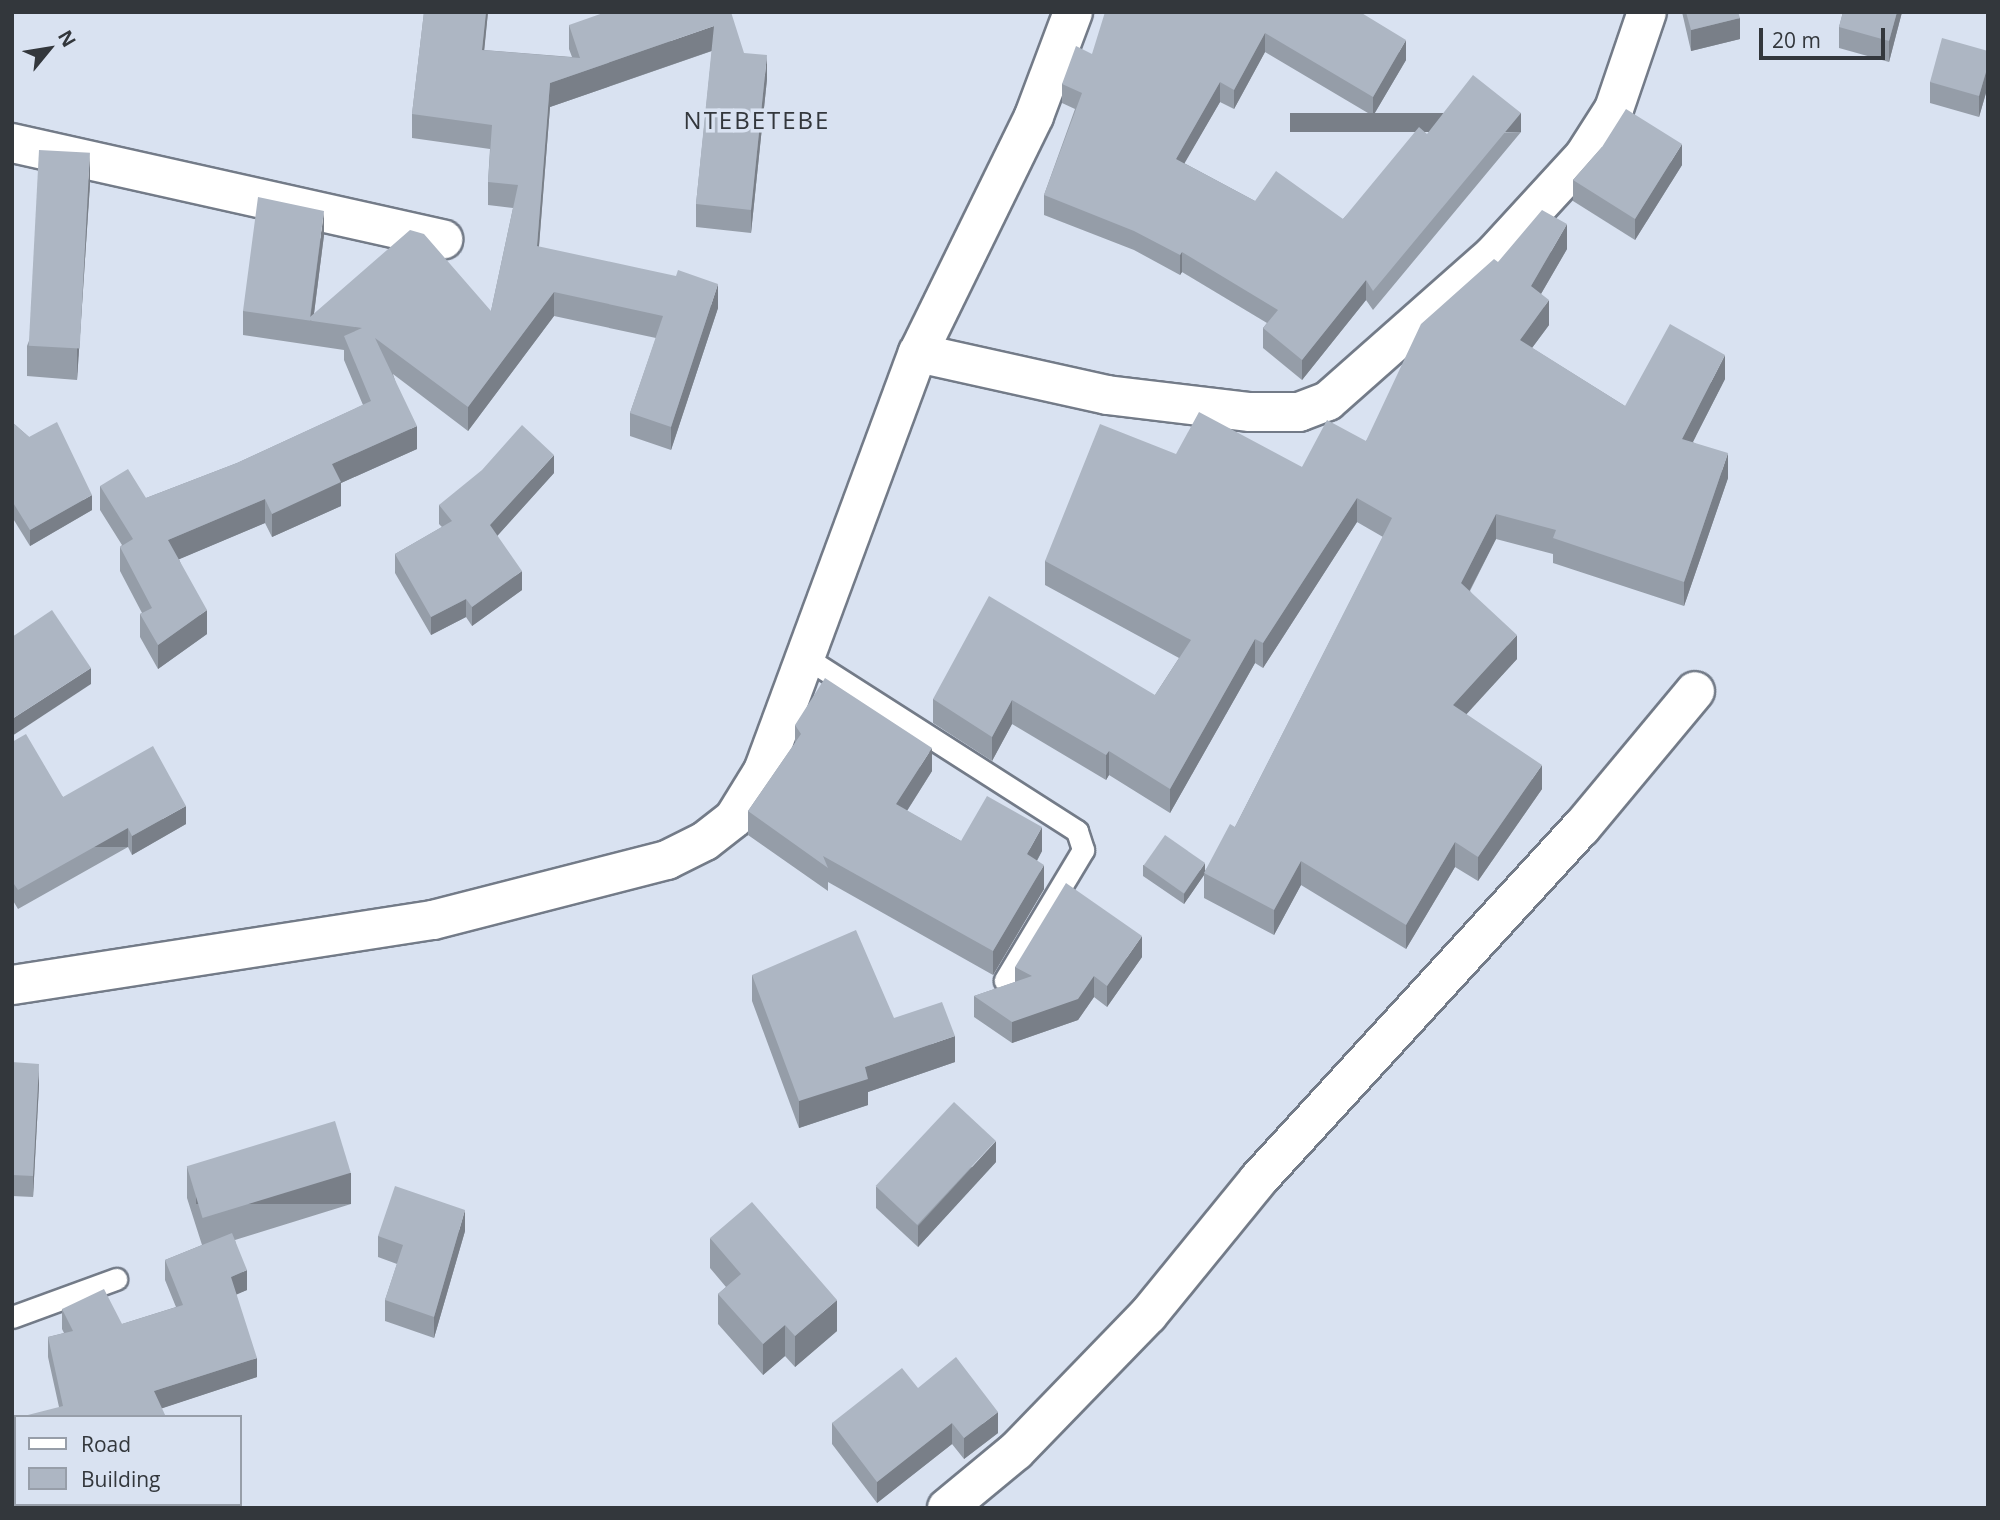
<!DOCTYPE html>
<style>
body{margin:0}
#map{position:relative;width:2000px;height:1520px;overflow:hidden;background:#d9e2f1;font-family:"Open Sans",sans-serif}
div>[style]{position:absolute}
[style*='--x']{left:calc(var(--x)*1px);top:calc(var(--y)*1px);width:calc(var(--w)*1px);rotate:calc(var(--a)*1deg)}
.roads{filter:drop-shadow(2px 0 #737b88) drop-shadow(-2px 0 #737b88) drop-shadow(0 2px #737b88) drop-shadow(0 -2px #737b88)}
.lane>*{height:21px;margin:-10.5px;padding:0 10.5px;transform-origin:10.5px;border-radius:10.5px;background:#fff}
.street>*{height:38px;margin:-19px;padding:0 19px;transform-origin:19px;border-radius:19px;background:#fff}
.wall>*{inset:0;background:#959da8}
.shaded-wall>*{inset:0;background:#797f88;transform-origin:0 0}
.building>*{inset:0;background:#adb6c3;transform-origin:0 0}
span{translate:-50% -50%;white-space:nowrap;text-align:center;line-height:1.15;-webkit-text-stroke:7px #d9e2f1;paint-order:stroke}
.quarter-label{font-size:24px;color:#33373c;letter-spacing:2px}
.frame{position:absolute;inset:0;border:14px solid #33373c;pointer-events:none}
.legend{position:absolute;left:14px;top:1415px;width:228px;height:91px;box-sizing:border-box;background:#d9e2f1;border:2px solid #979ea9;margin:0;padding:9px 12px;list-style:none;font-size:21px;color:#33373c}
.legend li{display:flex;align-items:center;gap:14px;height:35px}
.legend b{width:35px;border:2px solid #979ea9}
.north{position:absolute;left:14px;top:14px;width:70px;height:70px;-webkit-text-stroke:5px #d9e2f1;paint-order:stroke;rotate:60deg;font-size:19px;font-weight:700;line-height:28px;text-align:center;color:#33373c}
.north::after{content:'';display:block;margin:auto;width:24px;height:32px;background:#33373c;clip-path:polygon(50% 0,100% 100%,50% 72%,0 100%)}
.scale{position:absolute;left:1759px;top:28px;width:126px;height:32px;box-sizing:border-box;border:4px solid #33373c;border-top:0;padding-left:9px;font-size:21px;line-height:24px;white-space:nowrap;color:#33373c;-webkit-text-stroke:5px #d9e2f1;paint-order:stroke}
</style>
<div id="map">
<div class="roads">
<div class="lane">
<div style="--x:805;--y:657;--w:323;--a:32.6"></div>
<div style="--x:1077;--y:831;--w:20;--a:72"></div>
<div style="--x:1083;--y:850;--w:152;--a:121"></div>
<div style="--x:12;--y:1317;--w:111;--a:-20.1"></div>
</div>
<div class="street">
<div style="--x:12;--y:143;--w:442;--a:12.6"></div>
<div style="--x:918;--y:353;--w:194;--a:12.5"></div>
<div style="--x:1107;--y:395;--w:144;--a:6.8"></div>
<div style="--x:1250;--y:412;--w:49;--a:0"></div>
<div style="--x:1299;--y:412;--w:31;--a:-21"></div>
<div style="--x:1328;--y:401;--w:220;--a:-41.5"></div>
<div style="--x:1493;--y:255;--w:134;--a:-47.4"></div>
<div style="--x:1584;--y:156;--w:56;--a:-57.4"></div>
<div style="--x:1614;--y:109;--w:102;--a:-71.2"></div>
<div style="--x:12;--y:985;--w:426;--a:-8.8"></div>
<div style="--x:433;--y:920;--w:242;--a:-14.4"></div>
<div style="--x:667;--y:860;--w:42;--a:-26.6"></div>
<div style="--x:705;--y:841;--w:37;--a:-38"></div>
<div style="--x:734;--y:818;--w:55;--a:-58.3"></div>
<div style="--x:763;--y:771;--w:446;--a:-69.7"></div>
<div style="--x:918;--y:353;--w:264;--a:-63.9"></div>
<div style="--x:1034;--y:116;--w:111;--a:-69.4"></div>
<div style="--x:947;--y:1508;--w:89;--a:-39.6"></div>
<div style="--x:1016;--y:1451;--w:190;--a:-45.9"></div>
<div style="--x:1148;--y:1315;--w:174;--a:-50.8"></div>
<div style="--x:1258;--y:1180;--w:478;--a:-47.5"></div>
<div style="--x:1581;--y:828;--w:178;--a:-50.2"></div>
</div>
</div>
<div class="wall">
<div style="clip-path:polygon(424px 12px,488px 12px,484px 50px,572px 57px,569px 49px,569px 25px,744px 53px,767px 79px,751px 233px,696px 227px,696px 204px,712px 51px,550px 107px,539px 247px,718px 308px,671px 450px,630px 436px,630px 413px,656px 338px,554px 316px,468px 431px,393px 374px,417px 449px,341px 483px,341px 506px,272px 537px,265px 523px,179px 559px,207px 634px,158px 669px,140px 637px,140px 614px,142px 613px,120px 571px,120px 547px,122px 545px,100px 510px,100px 486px,146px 498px,237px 463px,363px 405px,344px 360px,344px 350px,243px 335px,243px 311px,324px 235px,314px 314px,491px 311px,513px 208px,488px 205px,488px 182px,490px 149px,412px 138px,412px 114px)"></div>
<div style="clip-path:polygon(1360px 12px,1406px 60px,1373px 116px,1265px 52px,1234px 109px,1220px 102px,1184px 163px,1255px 201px,1343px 219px,1427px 134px,1521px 132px,1373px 310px,1366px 300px,1302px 380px,1263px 348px,1263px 328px,1267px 323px,1182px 272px,1180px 275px,1134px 250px,1044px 215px,1044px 195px,1075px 109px,1062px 103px,1062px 84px,1092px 54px)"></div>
<div style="clip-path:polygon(1682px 12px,1738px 12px,1740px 39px,1691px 51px)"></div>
<div style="clip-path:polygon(1843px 12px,1902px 12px,1889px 62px,1839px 48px,1839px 27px)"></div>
<div style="clip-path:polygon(1988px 51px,1988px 86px,1979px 117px,1930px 103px,1930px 82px)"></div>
<div style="clip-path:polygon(1602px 147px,1682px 165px,1635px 240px,1573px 201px,1573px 180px)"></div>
<div style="clip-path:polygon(90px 184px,77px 380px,27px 376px,27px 346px)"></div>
<div style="clip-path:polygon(1567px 249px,1541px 294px,1549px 325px,1532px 348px,1625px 406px,1725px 379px,1693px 442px,1728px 478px,1684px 606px,1553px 563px,1553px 554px,1496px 539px,1470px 591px,1517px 659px,1466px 714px,1542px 789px,1478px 881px,1455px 867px,1406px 949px,1301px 885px,1274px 935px,1204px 898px,1204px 875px,1184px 904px,1143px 876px,1143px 865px,1205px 871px,1235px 827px,1383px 537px,1357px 522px,1263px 668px,1255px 663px,1170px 813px,1109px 775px,1106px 780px,1012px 724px,992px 761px,933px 723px,933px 699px,1155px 695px,1179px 658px,1045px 585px,1045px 561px,1176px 454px,1302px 467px,1366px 441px,1498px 262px)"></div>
<div style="clip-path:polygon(12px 422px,29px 437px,92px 510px,30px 546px,12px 517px)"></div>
<div style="clip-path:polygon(554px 473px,497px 536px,522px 590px,472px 626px,466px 617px,431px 635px,395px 573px,395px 554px,442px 527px,439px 524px,439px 505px)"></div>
<div style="clip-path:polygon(795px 725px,932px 771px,907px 811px,961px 841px,1042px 851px,1037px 861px,1044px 889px,993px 975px,828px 882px,828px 891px,748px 835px,748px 811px,795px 743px)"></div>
<div style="clip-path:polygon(12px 742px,63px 797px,186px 824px,132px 855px,128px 847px,18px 909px,12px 899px)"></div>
<div style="clip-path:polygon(1142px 957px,1107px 1007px,1094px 997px,1078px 1020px,1012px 1043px,974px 1017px,974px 996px,1015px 982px,1015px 967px)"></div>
<div style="clip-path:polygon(752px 975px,894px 1018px,955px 1062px,868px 1092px,868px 1105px,799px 1128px,752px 1001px)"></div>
<div style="clip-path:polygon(12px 1062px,39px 1085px,33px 1197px,12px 1196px)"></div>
<div style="clip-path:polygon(996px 1162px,918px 1247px,876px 1208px,876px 1187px)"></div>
<div style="clip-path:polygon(187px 1167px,351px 1204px,235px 1240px,247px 1290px,236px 1294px,257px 1377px,162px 1408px,59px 1407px,48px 1357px,48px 1337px,64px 1333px,62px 1329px,62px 1309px,122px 1324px,176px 1307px,165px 1280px,165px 1260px,202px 1245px,187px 1198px)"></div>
<div style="clip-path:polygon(465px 1231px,434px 1338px,385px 1321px,385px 1300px,397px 1264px,378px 1257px,378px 1236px)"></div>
<div style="clip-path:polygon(710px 1238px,837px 1331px,795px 1367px,785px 1356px,763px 1375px,718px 1324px,718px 1294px,726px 1287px,710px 1268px)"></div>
<div style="clip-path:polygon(918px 1388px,998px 1433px,964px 1459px,952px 1444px,877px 1503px,832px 1444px,832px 1423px)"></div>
<div style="clip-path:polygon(16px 1418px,16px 1504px,156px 1504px,158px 1508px,15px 1508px,14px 1506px,12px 1507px,12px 1419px)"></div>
</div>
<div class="shaded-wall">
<div style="clip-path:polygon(486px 12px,488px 12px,482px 73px,482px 50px)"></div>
<div style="clip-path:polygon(1897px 12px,1902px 12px,1889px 62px,1889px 41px)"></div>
<div style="clip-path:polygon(1740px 18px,1740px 39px,1691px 51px,1691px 30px)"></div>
<div style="clip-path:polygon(714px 26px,714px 50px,550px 107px,537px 270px,537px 246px,550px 83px)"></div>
<div style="clip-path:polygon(1265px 33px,1265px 52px,1234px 109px,1234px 90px)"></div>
<div style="clip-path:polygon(1406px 40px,1406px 60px,1373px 116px,1373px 97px)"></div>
<div style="clip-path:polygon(767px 55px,767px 79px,751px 233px,751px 210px)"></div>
<div style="clip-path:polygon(1988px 65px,1988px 86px,1979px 117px,1979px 96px)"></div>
<div style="clip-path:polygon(1220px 82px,1220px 102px,1176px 178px,1176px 159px)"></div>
<div style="left:1521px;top:113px;width:19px;height:231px;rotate:90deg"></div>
<div style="clip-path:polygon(1682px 144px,1682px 165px,1635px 240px,1635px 219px)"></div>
<div style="clip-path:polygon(90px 153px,90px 184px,77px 380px,77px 349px)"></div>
<div style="clip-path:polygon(324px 211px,324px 235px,313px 321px,310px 321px)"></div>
<div style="clip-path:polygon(1567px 224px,1567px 249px,1531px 311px,1531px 286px)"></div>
<div style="clip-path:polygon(1182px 252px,1182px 272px,1180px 275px,1180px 255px)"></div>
<div style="clip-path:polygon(1366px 280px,1366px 300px,1302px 380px,1302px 360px)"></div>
<div style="clip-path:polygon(718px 284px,718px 308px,671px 450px,671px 427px)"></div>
<div style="clip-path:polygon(554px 292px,554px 316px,468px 431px,468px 407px)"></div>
<div style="clip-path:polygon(1549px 300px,1549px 325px,1520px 364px,1520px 340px)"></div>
<div style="clip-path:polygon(1725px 355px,1725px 379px,1682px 463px,1682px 439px)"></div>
<div style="clip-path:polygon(417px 426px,417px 449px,341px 483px,341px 506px,272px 537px,272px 514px,332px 464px)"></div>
<div style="clip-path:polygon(1728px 453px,1728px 478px,1684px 606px,1684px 582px)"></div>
<div style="clip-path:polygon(554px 455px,554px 473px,490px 544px,490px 525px)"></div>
<div style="clip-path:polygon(92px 495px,92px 510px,30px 546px,30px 530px)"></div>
<div style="clip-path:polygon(1357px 498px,1357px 522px,1263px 668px,1263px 643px)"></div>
<div style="clip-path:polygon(265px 499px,265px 523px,168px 564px,168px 540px)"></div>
<div style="clip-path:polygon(1496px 514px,1496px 539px,1461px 607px,1461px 583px)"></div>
<div style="clip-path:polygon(522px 571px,522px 590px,472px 626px,472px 607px)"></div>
<div style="clip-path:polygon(466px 599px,466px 617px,431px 635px,431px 617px)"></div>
<div style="clip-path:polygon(207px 610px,207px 634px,158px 669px,158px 645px)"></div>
<div style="clip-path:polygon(1517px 635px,1517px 659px,1453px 729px,1453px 705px)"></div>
<div style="clip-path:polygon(1255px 639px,1255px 663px,1170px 813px,1170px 789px)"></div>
<div style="clip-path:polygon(91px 668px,91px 684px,12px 736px,12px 719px)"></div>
<div style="clip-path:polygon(1012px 700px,1012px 724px,992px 761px,992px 737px)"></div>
<div style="clip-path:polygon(932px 748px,932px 771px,896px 828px,896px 804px)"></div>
<div style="clip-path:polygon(1109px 751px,1109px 775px,1106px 780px,1106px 755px)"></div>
<div style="clip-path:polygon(1542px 765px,1542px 789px,1478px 881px,1478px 857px)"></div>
<div style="clip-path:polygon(186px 806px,186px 824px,132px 855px,132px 836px)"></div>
<div style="clip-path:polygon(1042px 827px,1042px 851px,1027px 878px,1027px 854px)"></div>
<div style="left:128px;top:828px;width:19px;height:126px;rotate:90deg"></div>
<div style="clip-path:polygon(1455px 842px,1455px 867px,1406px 949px,1406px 925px)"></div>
<div style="clip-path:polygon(1301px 861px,1301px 885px,1274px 935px,1274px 910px)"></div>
<div style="clip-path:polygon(1205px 863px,1205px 874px,1204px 873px,1204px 875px,1184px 904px,1184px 894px)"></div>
<div style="clip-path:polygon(1044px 865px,1044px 889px,993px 975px,993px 951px)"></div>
<div style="clip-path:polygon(1142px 936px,1142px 957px,1107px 1007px,1107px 986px)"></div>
<div style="clip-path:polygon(1094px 976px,1094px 997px,1078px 1020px,1012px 1043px,1012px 1022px)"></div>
<div style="clip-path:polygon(955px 1036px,955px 1062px,868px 1092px,868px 1105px,799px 1128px,799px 1101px,865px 1067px)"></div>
<div style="clip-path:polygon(39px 1064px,39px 1085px,33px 1197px,33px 1176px)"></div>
<div style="clip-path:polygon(996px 1141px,996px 1162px,918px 1247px,918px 1226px)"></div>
<div style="left:351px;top:1173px;width:31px;height:155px;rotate:90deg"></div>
<div style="clip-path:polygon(465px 1210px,465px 1231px,434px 1338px,434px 1317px)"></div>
<div style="clip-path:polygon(247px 1270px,247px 1290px,231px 1297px,231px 1277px)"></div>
<div style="clip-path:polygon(837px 1300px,837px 1331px,795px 1367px,795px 1336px)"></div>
<div style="clip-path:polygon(785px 1325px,785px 1356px,763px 1375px,763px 1344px)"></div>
<div style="clip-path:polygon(257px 1358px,257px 1377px,154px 1411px,154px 1391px)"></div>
<div style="clip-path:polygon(998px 1412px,998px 1433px,964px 1459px,964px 1438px)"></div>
<div style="clip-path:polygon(952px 1423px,952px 1444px,877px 1503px,877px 1482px)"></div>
<div style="left:14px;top:1486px;width:20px;height:2px;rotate:90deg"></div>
</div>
<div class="building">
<div style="clip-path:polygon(424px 12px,486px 12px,482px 50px,580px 58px,569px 25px,606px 12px,731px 12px,744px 53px,767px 55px,751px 210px,696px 204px,714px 26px,550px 83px,537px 246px,676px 276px,678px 270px,718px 284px,671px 427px,630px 413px,663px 316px,554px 292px,468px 407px,375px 338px,417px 426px,332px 464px,341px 482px,272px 514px,265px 499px,168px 540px,207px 610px,158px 645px,140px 614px,152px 608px,120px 547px,133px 539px,100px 486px,128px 469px,146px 498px,237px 463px,371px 401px,344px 336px,362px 328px,243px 311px,258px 197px,324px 211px,310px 317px,410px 230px,424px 234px,491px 311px,518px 185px,488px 182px,492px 125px,412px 114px)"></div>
<div style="clip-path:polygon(1105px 12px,1360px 12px,1406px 40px,1373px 97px,1265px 33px,1234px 90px,1220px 82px,1176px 159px,1255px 201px,1276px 171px,1343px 219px,1419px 127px,1427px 134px,1473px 75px,1521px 113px,1373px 291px,1366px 280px,1302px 360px,1263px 328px,1278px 310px,1182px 252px,1180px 255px,1134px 231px,1044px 195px,1082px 93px,1062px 84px,1076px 46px,1092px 54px)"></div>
<div style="clip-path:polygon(1686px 12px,1738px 12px,1740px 18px,1691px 30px)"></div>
<div style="clip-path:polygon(1843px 12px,1897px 12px,1889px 41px,1839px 27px)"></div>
<div style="clip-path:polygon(1942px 38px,1988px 51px,1988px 65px,1979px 96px,1930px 82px)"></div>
<div style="clip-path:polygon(1626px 109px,1682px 144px,1635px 219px,1573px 180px,1602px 147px)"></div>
<div style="left:39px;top:150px;width:51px;height:196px;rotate:3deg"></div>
<div style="clip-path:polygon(1542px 210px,1567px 224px,1531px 286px,1549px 300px,1520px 340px,1625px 406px,1670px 324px,1725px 355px,1682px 439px,1728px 453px,1684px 582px,1553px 538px,1556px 530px,1496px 514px,1461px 583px,1517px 635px,1453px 705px,1542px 765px,1478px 857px,1455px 842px,1406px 925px,1301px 861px,1274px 910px,1204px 873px,1230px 824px,1235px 827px,1392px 518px,1357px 498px,1263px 643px,1255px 639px,1170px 789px,1109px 751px,1106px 755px,1012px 700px,992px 737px,933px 699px,989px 596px,1155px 695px,1191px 640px,1045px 561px,1100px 424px,1176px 454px,1199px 412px,1302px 467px,1327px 420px,1366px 441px,1421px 324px,1494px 259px,1498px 262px)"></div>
<div style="clip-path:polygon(12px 422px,29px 437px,57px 422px,92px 495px,30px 530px,12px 501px)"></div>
<div style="clip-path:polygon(522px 425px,554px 455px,490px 525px,522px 571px,472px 607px,466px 599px,431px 617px,395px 554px,452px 521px,439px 505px,482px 470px)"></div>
<div style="clip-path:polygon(52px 610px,91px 668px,12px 719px,12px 637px)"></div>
<div style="clip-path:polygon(825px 678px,932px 748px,896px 804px,961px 841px,987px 796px,1042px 827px,1027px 854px,1044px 865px,993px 951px,823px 856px,828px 868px,748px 811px,801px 734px,795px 725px)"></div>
<div style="clip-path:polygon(26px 734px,63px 797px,153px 746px,186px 806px,132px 836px,128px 828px,18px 890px,12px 881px,12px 742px)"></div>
<div style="left:1165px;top:835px;width:49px;height:37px;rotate:35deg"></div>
<div style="clip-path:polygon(1066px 883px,1142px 936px,1107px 986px,1094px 976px,1078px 999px,1012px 1022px,974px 996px,1032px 976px,1015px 967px)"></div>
<div style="clip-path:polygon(856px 930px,894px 1018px,942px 1002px,955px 1036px,865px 1067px,868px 1079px,799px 1101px,752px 975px)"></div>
<div style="clip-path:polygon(12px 1062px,39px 1064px,33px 1176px,12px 1175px)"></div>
<div style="left:954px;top:1102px;width:57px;height:115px;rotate:43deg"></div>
<div style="left:335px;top:1121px;width:54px;height:155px;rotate:73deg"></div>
<div style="clip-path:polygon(395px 1186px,465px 1210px,434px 1317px,385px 1300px,403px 1245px,378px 1236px)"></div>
<div style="clip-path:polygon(752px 1202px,837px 1300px,795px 1336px,785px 1325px,763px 1344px,718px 1294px,741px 1274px,710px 1238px)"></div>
<div style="clip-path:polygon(232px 1233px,247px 1270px,231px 1277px,257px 1358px,154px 1391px,166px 1417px,20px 1417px,63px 1406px,48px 1337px,73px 1331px,62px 1309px,104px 1289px,122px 1324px,183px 1305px,165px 1260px)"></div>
<div style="clip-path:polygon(956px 1357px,998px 1412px,964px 1438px,952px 1423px,877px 1482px,832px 1423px,902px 1368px,918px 1388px)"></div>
<div style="clip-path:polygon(16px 1418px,16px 1490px,14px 1486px,12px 1487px,12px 1419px)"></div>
<div style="left:23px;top:1504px;width:133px;height:4px"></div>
</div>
<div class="quarter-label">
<span style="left:757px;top:120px">NTEBETEBE</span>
</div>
<div class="frame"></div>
<ul class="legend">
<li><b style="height:9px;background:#fff"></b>Road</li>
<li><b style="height:19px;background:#adb6c3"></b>Building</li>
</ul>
<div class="north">N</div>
<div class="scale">20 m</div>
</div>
